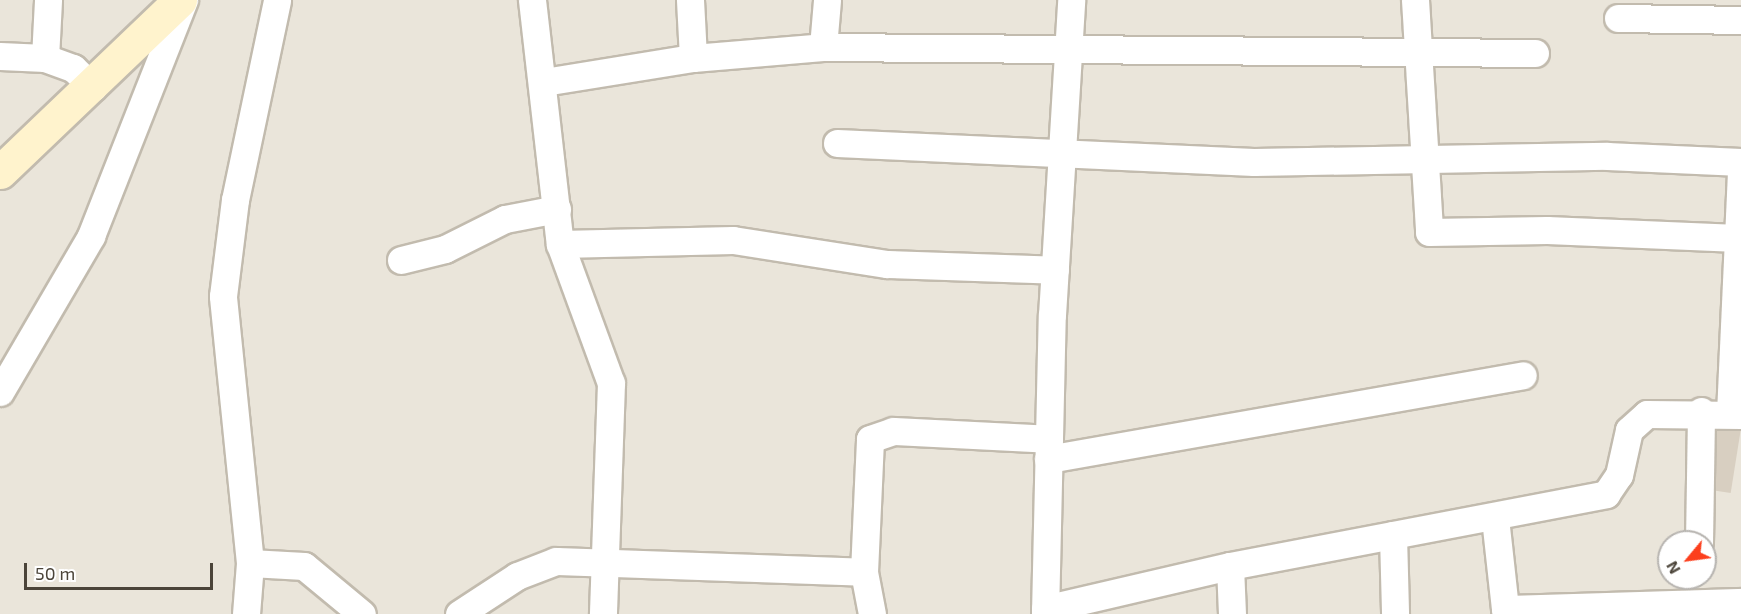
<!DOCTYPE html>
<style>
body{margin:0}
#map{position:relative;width:1741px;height:614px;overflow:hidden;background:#f6f3ec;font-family:"Exo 2",sans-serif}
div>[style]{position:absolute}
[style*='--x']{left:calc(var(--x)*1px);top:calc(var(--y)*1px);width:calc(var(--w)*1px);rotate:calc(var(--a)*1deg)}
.residential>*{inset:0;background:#eae5da}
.building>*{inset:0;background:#d8cfc1;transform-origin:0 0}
.roads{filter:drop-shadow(2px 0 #c2bbae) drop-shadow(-2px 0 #c2bbae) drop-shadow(0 2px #c2bbae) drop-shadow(0 -2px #c2bbae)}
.street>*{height:27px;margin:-13.5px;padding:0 13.5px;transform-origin:13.5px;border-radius:13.5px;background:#fff}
.secondary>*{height:33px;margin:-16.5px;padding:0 16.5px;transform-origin:16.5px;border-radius:16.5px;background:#fff3cd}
span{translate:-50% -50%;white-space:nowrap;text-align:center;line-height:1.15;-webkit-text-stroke:4.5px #fff;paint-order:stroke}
.north{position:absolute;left:1657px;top:530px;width:60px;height:60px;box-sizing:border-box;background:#fff;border:2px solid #b7b4b0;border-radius:50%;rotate:241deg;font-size:16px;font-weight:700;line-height:24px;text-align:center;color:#4b4439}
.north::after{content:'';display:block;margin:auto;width:21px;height:27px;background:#fc3f1d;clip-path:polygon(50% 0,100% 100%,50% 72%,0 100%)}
.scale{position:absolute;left:24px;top:563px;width:189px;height:27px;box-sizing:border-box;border:3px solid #4b4439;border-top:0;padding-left:8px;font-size:18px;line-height:21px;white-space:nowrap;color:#4b4439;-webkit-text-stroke:4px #fff;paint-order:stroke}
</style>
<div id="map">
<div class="residential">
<div style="clip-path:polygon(evenodd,0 0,1741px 0,1741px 614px,0 614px,0 0,1669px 542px,1705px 542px,1705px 578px,1669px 578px,1669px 542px)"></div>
</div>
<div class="building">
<div style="left:1716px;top:426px;width:25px;height:64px;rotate:9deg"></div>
</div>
<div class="roads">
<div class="street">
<div style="--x:532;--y:0;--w:246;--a:83.5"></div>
<div style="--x:560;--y:244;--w:148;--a:69.9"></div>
<div style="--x:611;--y:383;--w:231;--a:92"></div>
<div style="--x:690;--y:0;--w:58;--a:87"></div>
<div style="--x:1415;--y:0;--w:232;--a:86.5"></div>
<div style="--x:1429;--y:232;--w:118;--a:-1"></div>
<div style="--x:1547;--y:230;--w:191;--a:2.4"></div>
<div style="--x:1618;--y:18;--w:123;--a:0.9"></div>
<div style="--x:823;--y:47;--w:47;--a:-85.1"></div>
<div style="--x:0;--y:56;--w:45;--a:2.5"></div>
<div style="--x:45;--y:58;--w:30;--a:20"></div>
<div style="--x:73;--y:68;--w:28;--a:44"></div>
<div style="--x:45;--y:58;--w:58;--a:-87"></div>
<div style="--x:544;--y:82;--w:151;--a:-9.2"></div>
<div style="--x:693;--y:58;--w:130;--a:-4.8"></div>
<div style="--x:823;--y:47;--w:712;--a:0.48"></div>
<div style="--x:837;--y:143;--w:417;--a:2.6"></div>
<div style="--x:1254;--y:162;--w:353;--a:-1"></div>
<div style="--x:1607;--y:156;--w:134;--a:2.6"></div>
<div style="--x:560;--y:244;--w:173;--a:-1.3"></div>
<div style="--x:733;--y:240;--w:156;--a:8.9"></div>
<div style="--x:887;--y:264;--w:168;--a:2"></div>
<div style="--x:401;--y:260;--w:45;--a:-14"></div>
<div style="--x:445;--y:249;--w:67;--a:-26.6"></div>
<div style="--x:505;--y:219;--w:53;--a:-10.9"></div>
<div style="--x:0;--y:392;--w:181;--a:-59.7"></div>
<div style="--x:91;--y:236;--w:254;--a:-68.5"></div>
<div style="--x:1730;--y:414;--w:245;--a:-87.4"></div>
<div style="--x:1048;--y:459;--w:482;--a:-10"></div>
<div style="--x:1495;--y:518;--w:92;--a:83.7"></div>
<div style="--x:1505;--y:609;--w:236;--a:-1.7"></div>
<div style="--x:1393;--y:535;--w:79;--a:88.5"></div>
<div style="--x:1699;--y:542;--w:131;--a:-89.1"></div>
<div style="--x:250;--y:563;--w:54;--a:3.2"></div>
<div style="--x:304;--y:566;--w:75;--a:39.6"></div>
<div style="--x:1230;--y:566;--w:48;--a:87.6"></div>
<div style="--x:1045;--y:609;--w:190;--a:-13.1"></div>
<div style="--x:1230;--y:566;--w:383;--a:-10.8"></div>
<div style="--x:1606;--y:494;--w:23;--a:-56"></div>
<div style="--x:1619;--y:475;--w:46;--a:-77.5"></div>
<div style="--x:1629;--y:430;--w:24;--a:-42"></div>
<div style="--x:1647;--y:414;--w:94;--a:0.6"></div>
<div style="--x:246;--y:614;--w:51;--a:-85.5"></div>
<div style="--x:250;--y:563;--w:268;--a:-95.8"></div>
<div style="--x:223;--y:296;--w:97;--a:-82.9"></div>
<div style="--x:235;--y:200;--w:204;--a:-78.1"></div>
<div style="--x:459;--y:614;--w:69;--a:-33.2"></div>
<div style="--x:517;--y:576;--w:42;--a:-21"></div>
<div style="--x:556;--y:561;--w:308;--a:2"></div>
<div style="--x:872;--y:614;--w:43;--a:-100.8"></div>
<div style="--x:864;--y:572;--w:133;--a:-87.4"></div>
<div style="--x:870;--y:439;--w:24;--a:-19"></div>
<div style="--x:893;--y:431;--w:156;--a:2.9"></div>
<div style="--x:1045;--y:614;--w:299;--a:-88.7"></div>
<div style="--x:1052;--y:315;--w:316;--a:-86.5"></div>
</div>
<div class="secondary">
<div style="--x:0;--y:172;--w:249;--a:-43.7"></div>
</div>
</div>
<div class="north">N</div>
<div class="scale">50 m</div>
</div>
